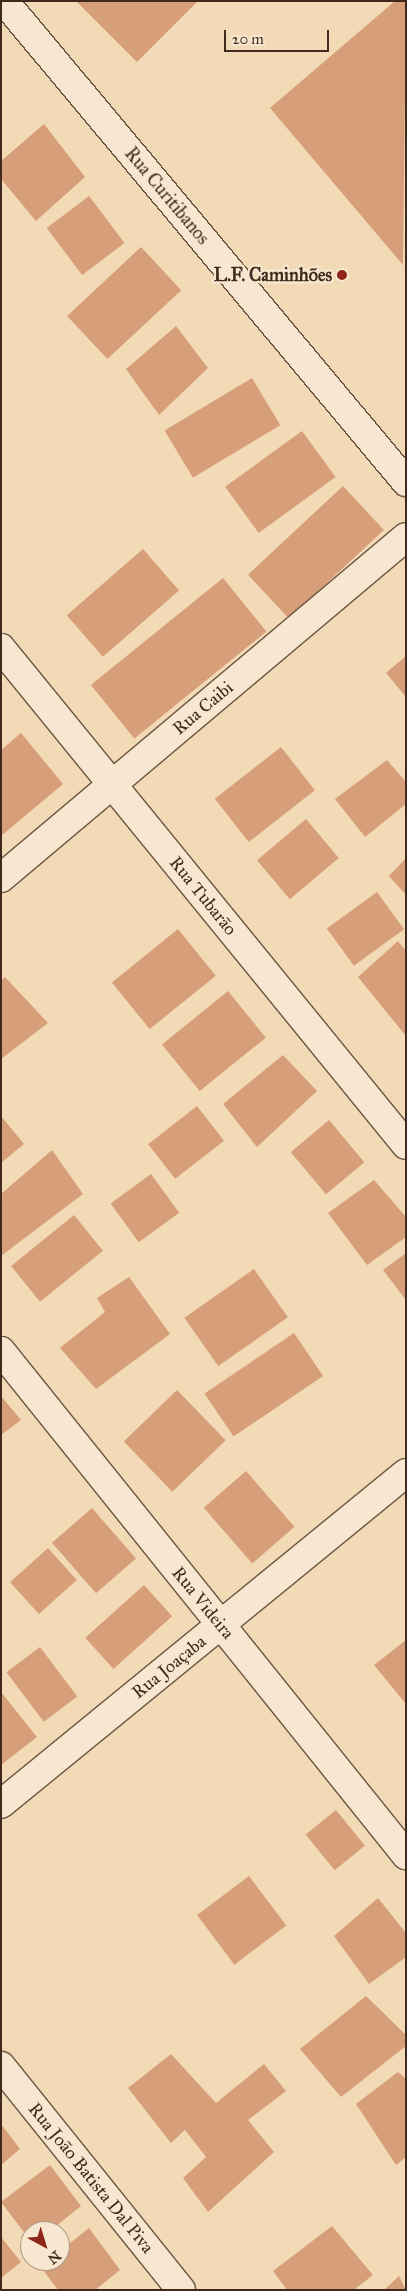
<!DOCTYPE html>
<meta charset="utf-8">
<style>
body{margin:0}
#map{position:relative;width:407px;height:2291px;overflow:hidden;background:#f2dab6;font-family:"IM FELL Great Primer",serif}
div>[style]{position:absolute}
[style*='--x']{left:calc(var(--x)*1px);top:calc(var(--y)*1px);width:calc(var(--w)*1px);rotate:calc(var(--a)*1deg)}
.building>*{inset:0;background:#d69f79;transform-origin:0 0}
.roads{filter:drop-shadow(1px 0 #6d5643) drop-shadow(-1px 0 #6d5643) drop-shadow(0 1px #6d5643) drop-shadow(0 -1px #6d5643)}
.minor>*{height:28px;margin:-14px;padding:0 14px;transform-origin:14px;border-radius:14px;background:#f7e7d0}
.dots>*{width:14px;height:14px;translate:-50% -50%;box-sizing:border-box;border:2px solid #f7e7d0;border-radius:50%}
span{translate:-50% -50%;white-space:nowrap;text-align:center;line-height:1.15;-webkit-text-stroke:4.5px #f7e7d0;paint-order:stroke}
.street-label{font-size:18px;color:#412a1d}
.poi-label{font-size:18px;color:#412a1d;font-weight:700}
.right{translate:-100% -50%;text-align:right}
.frame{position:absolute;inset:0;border:2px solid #412a1d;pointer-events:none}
.north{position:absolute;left:20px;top:2221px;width:50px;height:50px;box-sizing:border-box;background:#f7e7d0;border:1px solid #ae9b88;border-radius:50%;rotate:141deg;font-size:14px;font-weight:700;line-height:20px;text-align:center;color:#412a1d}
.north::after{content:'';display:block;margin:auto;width:18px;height:22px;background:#8f2418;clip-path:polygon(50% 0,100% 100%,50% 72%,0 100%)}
.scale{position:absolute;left:224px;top:30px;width:105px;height:22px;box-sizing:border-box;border:2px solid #412a1d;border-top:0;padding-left:6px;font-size:15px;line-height:18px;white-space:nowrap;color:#412a1d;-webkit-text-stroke:4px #f7e7d0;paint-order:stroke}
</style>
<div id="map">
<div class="building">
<div style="clip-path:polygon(76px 1px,198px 1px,137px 62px)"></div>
<div style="clip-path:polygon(395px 1px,406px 1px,403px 265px,270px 108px)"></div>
<div style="clip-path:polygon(44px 124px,85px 177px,36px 221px,1px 179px,1px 161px)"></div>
<div style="left:89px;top:196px;width:59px;height:53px;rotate:53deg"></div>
<div style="left:141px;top:247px;width:59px;height:101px;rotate:47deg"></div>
<div style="clip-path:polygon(176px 326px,208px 368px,159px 415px,126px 369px)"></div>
<div style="left:252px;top:378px;width:55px;height:102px;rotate:59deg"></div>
<div style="left:302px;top:431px;width:57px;height:95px;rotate:54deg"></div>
<div style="left:343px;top:486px;width:60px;height:130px;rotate:47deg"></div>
<div style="left:143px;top:549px;width:55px;height:101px;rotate:49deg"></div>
<div style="left:223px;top:578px;width:69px;height:170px;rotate:51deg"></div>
<div style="clip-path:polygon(406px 656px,406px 697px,386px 673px)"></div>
<div style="clip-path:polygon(21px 733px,63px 784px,1px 836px,1px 750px)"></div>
<div style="left:281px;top:747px;width:55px;height:84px;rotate:52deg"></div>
<div style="clip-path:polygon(387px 760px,406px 782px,406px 804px,365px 837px,335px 799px)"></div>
<div style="left:306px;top:819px;width:51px;height:64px;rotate:50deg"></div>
<div style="clip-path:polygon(406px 858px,406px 895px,389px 876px)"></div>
<div style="left:377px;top:892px;width:46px;height:62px;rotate:54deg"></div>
<div style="left:178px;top:929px;width:60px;height:85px;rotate:51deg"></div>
<div style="clip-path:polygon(398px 941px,406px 951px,406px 1036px,358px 977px)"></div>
<div style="clip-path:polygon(5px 977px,48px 1023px,1px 1059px,1px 981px)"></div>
<div style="left:228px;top:991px;width:60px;height:85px;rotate:51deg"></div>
<div style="clip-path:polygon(283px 1055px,317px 1091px,257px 1147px,223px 1104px)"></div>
<div style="left:197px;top:1106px;width:44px;height:62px;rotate:52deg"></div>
<div style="clip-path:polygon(1px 1116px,24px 1144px,1px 1163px)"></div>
<div style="left:329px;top:1120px;width:55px;height:50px;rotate:50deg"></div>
<div style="clip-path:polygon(52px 1150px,83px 1194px,1px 1256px,1px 1194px)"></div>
<div style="left:151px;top:1174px;width:48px;height:50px;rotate:54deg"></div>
<div style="clip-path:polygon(374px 1180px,406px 1217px,406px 1237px,367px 1265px,328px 1213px)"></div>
<div style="left:74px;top:1215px;width:46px;height:81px;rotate:51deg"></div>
<div style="clip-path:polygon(406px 1253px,406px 1300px,383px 1270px)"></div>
<div style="left:254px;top:1269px;width:59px;height:85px;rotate:55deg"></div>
<div style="clip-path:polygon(129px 1277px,170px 1334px,96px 1389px,60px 1348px,105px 1312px,97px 1298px)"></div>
<div style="left:294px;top:1333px;width:52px;height:108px;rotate:56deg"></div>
<div style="left:177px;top:1390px;width:70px;height:74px;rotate:46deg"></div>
<div style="clip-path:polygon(1px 1396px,21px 1420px,1px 1435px)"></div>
<div style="left:246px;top:1471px;width:74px;height:56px;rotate:49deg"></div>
<div style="left:92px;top:1508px;width:67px;height:53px;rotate:49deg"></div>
<div style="left:48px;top:1548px;width:43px;height:51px;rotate:48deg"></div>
<div style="left:144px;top:1585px;width:42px;height:79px;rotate:48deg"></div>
<div style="clip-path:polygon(406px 1640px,406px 1704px,374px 1665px)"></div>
<div style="left:40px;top:1647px;width:62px;height:42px;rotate:53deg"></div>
<div style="clip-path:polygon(1px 1692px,37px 1737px,1px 1765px)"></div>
<div style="left:336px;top:1810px;width:46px;height:39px;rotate:51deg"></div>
<div style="left:249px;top:1876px;width:62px;height:65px;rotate:53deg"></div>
<div style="clip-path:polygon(378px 1898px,406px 1933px,406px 1957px,369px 1984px,334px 1936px)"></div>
<div style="clip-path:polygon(366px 1996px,406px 2035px,406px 2046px,341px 2097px,300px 2049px)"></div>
<div style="clip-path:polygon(171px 2054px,216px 2103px,264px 2064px,286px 2091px,248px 2120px,274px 2152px,208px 2212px,183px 2178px,206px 2157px,185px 2130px,171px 2143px,128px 2088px)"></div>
<div style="clip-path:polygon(398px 2072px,406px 2079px,406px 2157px,396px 2165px,356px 2104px)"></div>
<div style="clip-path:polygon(1px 2124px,20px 2149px,1px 2165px)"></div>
<div style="clip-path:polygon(50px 2165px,81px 2206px,50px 2231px,30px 2231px,30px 2240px,1px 2202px)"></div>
<div style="clip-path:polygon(332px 2226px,373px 2275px,354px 2290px,287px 2290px,273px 2271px)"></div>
<div style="clip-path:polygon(89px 2228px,120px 2270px,95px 2290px,58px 2290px,40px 2266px,60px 2261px,60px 2251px)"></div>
<div style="clip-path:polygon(1px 2237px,21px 2262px,1px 2278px)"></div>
<div style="clip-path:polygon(399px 2276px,406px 2290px,384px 2290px)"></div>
</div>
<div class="roads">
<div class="minor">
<div style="--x:4;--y:1;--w:627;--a:50.11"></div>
<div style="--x:1;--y:648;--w:641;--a:50.82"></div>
<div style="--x:1;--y:878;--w:529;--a:-40.1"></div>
<div style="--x:1;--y:1351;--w:647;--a:51.22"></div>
<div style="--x:1;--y:1804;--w:523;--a:-39.26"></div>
<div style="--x:1;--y:2066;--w:287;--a:51.2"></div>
</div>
</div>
<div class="dots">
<div style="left:342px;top:275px;background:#8f2418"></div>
</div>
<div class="street-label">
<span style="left:167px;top:196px;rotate:50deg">Rua Curitibanos</span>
<span style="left:203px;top:708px;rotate:-40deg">Rua Caibi</span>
<span style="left:203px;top:896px;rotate:51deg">Rua Tubarão</span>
<span style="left:203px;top:1603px;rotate:51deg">Rua Videira</span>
<span style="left:169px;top:1667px;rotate:-39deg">Rua Joaçaba</span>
<span style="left:91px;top:2178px;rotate:51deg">Rua João Batista Dal Piva</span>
</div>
<div class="poi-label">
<span class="right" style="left:332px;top:275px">L.F. Caminhões</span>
</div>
<div class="frame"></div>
<div class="north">N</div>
<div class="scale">20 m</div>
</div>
